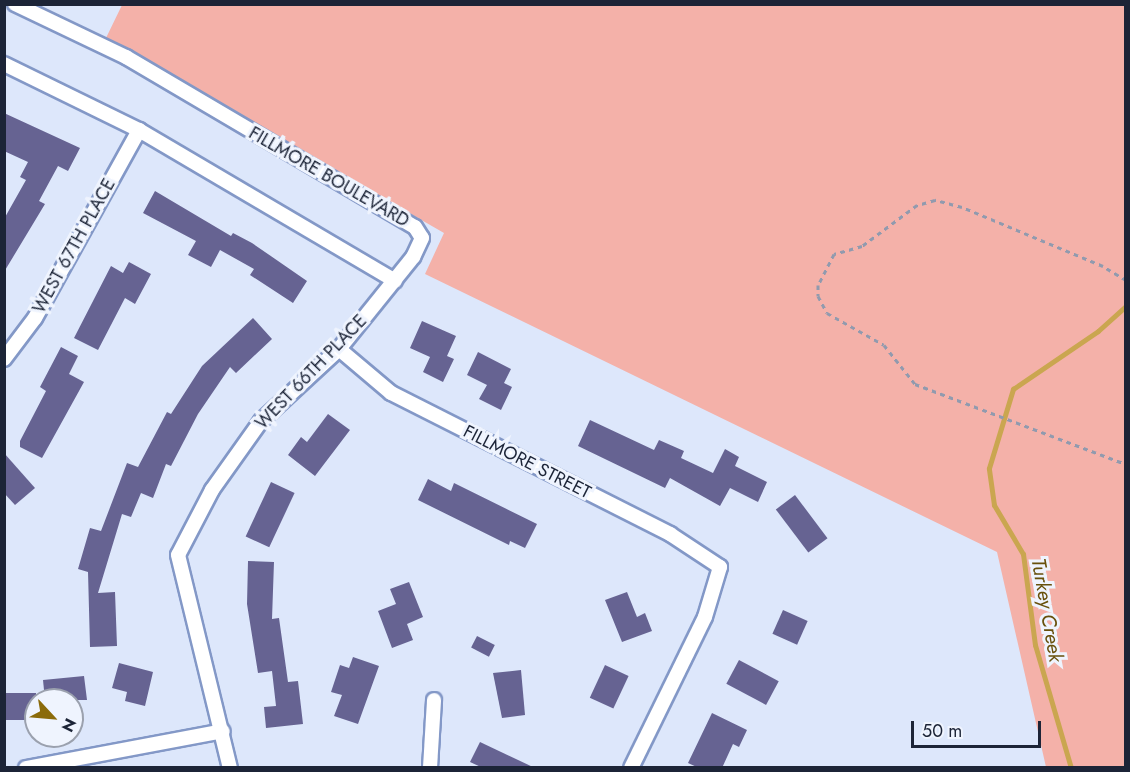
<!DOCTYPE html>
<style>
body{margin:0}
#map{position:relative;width:1130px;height:772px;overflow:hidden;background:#dde7fb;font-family:Jost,sans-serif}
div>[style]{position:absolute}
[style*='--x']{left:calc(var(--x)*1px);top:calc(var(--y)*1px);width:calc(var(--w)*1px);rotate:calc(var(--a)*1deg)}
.green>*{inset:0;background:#f4b1a9}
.stream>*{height:5px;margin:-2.5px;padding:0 2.5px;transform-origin:2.5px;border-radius:2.5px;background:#caa650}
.building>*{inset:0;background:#666392;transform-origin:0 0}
.path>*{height:3px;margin-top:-1.5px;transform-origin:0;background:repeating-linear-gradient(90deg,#919aae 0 4.5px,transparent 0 9px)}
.roads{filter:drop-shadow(2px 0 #8398c7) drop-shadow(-2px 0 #8398c7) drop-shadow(0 2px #8398c7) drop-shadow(0 -2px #8398c7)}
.minor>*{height:14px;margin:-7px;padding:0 7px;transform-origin:7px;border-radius:7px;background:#fff}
span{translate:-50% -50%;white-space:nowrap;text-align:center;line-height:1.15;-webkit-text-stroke:6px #eff4fe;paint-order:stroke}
.street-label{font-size:18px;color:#1c2437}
.water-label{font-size:20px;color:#68500c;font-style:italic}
.frame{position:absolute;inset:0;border:6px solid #1c2437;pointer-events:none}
.north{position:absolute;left:24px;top:688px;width:60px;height:60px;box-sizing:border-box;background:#eff4fe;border:2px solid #9ba1ae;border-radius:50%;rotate:116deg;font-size:16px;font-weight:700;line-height:24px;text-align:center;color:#1c2437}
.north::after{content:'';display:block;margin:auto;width:21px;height:27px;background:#8b6b0b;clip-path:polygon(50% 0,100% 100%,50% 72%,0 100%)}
.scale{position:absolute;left:911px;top:721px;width:130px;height:27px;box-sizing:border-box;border:3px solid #1c2437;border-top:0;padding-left:8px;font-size:18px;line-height:21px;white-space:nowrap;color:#1c2437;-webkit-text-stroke:4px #eff4fe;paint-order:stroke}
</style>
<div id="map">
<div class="green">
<div style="clip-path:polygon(122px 5px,1125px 5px,1125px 767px,1046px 767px,997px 552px,425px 274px,444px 233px,106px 38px)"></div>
</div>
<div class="stream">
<div style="--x:1071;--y:768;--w:128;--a:-106.3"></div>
<div style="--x:1035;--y:645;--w:92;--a:-97.5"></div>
<div style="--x:1023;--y:554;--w:57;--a:-120.6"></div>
<div style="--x:994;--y:505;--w:37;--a:-98"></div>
<div style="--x:989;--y:468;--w:83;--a:-73.1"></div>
<div style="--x:1013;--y:389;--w:103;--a:-34.3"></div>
<div style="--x:1098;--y:331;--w:38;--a:-42"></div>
</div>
<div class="building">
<div style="clip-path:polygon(4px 113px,80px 148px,68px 171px,58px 166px,39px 201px,45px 204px,4px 272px,4px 219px,26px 180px,20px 177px,28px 162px,4px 151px)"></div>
<div style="clip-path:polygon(155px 191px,231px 236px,233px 233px,252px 243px,307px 281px,293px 303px,250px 275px,254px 269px,220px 250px,211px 267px,188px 255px,196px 241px,143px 213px)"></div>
<div style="clip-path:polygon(129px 262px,151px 274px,135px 304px,125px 298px,98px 350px,74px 338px,111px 266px,123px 273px)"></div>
<div style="clip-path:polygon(253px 318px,272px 339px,236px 373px,230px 367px,198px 414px,171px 466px,166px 464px,153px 498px,141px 493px,131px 517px,122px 514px,98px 593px,115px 592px,117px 646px,90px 647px,88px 572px,78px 569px,90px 528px,101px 531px,127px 463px,138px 467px,167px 412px,171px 414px,202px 366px)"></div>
<div style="clip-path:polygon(422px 321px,456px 336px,447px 356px,454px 359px,443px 382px,423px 372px,430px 357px,410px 348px)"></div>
<div style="clip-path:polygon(61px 347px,78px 356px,69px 374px,84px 382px,42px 458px,20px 447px,20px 441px,46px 391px,40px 387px)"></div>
<div style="clip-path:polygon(478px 352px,511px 369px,504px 383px,512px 387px,501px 410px,479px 399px,487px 385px,467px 375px)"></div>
<div style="clip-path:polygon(328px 414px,350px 430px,315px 476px,288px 455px,301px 437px,307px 442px)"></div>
<div style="clip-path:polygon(590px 420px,654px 450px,659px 440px,684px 451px,681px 458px,713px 473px,725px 449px,739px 457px,735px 466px,767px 482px,758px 502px,730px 488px,720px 506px,670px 478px,665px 488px,578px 446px)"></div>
<div style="clip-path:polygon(4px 453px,35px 488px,15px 505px,4px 493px)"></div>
<div style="clip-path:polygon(428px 479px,451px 491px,454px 483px,537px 524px,525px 548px,510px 541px,509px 545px,418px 500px)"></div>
<div style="left:271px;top:482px;width:26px;height:60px;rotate:25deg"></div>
<div style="left:795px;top:495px;width:54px;height:24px;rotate:53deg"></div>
<div style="clip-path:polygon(248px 561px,274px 562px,272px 619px,279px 618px,288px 682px,298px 681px,303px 724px,266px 728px,264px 707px,276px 706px,272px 671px,258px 673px,247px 604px)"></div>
<div style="clip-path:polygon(409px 582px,423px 617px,407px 624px,413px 640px,392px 648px,378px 611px,396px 604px,390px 589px)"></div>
<div style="clip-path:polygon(627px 592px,637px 617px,645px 613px,652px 631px,622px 642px,605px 600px)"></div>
<div style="left:783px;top:610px;width:27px;height:26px;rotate:24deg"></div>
<div style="left:477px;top:636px;width:20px;height:13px;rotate:27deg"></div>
<div style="clip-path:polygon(353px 657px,379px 666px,358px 724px,334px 716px,342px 695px,331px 692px,340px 665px,349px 668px)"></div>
<div style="left:739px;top:660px;width:45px;height:27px;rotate:28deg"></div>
<div style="clip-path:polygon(119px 663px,153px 672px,145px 706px,125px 701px,127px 692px,112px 688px)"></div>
<div style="left:605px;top:665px;width:26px;height:36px;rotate:25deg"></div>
<div style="clip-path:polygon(521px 670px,525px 715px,502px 718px,493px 673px)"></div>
<div style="clip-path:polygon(84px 676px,87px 700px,45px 700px,43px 680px)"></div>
<div style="left:36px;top:693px;width:27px;height:32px;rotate:90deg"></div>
<div style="clip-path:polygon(712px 713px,747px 730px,739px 747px,733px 744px,722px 768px,699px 768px,688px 763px)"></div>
<div style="clip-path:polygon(480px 742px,535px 768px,483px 768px,470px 762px)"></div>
</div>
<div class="path">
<div style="--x:1126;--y:280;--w:27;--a:-149"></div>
<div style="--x:1103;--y:266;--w:153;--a:-157.3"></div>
<div style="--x:962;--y:207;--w:28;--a:-165"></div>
<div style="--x:935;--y:200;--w:19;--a:164"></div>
<div style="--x:917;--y:205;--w:69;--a:143.3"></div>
<div style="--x:862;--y:246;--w:29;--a:164"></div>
<div style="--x:834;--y:254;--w:35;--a:117"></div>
<div style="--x:818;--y:285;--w:11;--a:90"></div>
<div style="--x:818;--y:296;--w:19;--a:62"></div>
<div style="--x:827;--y:313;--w:65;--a:29.3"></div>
<div style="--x:884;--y:345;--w:50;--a:51.5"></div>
<div style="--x:915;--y:384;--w:226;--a:20.8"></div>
</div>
<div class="roads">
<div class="minor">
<div style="--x:15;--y:4;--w:123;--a:25.5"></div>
<div style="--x:126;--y:57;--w:335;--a:30.5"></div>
<div style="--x:415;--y:227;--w:13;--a:58"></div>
<div style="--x:422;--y:238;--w:21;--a:115"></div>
<div style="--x:413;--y:257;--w:118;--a:128.8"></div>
<div style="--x:339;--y:349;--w:106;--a:137.3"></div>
<div style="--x:261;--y:421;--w:85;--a:125.4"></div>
<div style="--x:212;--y:490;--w:73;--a:117.6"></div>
<div style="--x:178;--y:555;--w:219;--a:76.3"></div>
<div style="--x:4;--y:64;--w:150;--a:26.1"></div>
<div style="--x:139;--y:130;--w:297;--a:30.5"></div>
<div style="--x:339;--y:349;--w:68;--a:40.2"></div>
<div style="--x:391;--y:393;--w:313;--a:26.8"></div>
<div style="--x:670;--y:534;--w:60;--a:33.4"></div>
<div style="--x:720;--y:567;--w:52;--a:106.7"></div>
<div style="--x:705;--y:617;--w:168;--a:116.1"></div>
<div style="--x:4;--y:359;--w:51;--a:-52.9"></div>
<div style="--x:35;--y:318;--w:215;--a:-61"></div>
<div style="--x:26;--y:768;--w:200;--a:-10.6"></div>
<div style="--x:430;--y:768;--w:68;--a:-86.6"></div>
</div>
</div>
<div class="street-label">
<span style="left:329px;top:177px;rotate:30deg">FILLMORE BOULEVARD</span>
<span style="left:74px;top:246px;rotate:-61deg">WEST 67TH PLACE</span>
<span style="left:311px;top:372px;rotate:-46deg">WEST 66TH PLACE</span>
<span style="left:527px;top:462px;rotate:27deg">FILLMORE STREET</span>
</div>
<div class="water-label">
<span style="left:1047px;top:610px;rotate:80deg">Turkey Creek</span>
</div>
<div class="frame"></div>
<div class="north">N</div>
<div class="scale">50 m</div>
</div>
